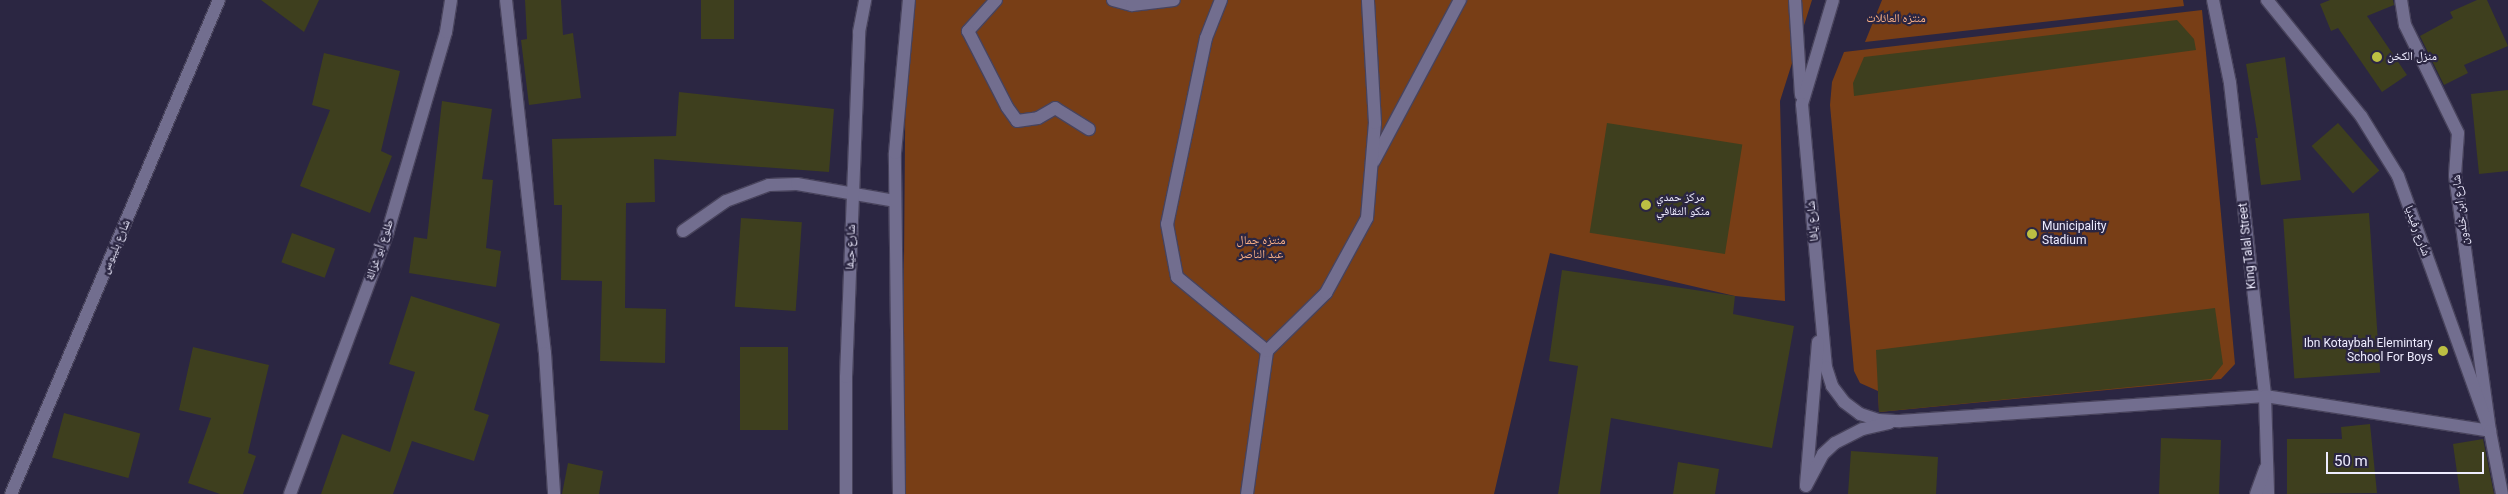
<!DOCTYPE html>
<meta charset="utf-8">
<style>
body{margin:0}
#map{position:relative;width:2508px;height:494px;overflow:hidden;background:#2b2642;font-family:Roboto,"Noto Naskh Arabic",sans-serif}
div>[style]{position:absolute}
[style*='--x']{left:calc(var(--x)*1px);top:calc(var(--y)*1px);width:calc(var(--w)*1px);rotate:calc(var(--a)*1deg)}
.green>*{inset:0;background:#783e16}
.building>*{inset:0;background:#3e3f1e;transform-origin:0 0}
.roads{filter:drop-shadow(1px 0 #48435c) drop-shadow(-1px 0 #48435c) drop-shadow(0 1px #48435c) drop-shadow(0 -1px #48435c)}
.minor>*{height:12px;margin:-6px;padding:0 6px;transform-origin:6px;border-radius:6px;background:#726e8f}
.secondary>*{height:12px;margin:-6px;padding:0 6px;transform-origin:6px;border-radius:6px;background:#726e8f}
.dots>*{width:14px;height:14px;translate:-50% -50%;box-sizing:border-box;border:2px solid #2b2642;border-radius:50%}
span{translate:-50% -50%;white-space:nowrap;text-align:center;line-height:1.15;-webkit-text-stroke:4.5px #2b2642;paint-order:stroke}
.park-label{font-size:12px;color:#fcb288}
.poi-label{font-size:12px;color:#eeecff}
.left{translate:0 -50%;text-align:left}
.right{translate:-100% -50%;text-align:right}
.street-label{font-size:12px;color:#eeecff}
.scale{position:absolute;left:2326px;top:452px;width:158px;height:22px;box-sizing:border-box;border:2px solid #eeecff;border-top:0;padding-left:6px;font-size:15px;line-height:18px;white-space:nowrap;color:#eeecff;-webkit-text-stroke:4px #2b2642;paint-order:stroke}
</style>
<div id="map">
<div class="green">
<div style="clip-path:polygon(910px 0,1812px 0,1780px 101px,1785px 301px,1735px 296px,1550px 253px,1494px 494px,902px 494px,906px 22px)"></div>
<div style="clip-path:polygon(1882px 0,2183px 0,2184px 6px,1865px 42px)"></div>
<div style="clip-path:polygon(2202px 10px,2235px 364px,2221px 379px,1879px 412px,1878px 391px,1860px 383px,1854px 371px,1830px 105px,1832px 82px,1844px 52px)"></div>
</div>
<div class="building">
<div style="clip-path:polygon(261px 0,319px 0,304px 32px)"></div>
<div style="clip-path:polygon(525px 0,561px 0,563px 35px,573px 33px,581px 98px,529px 105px,521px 40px,527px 39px)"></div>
<div style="left:701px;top:0;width:33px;height:39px"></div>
<div style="clip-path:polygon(2330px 0,2393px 0,2394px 5px,2367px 16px,2407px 75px,2382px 92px,2338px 28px,2331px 31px,2320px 4px)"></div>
<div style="clip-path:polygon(2477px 0,2487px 0,2508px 46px,2464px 65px,2468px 73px,2444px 85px,2420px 36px,2453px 18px,2450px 12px)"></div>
<div style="clip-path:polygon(2177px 20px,2194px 39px,2196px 50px,1854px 96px,1853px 83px,1864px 57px)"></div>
<div style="clip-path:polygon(324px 53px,400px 71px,381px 151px,392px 156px,370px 213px,300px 186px,330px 110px,312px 105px)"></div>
<div style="clip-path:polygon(2285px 57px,2301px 180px,2261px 185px,2255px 138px,2258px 138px,2246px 64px)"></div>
<div style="clip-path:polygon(2508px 90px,2508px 171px,2479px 174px,2471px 94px)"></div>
<div style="clip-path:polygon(679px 92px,834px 109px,829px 172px,654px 159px,655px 202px,626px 203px,625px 308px,666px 309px,665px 363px,600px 361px,602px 281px,561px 280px,562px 205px,554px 205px,552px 139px,676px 136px)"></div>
<div style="clip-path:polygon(442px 101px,492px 109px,482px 179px,493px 180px,486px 248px,501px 251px,496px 287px,409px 273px,414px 237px,427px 239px)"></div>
<div style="left:1607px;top:123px;width:137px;height:111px;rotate:9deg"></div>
<div style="left:2338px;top:123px;width:63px;height:35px;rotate:49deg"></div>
<div style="left:2369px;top:213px;width:160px;height:86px;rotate:86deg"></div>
<div style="left:741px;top:218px;width:61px;height:89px;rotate:4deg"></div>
<div style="left:292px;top:233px;width:46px;height:31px;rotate:20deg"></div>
<div style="clip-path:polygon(1562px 270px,1735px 296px,1733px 314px,1794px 326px,1772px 448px,1611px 418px,1600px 494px,1558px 494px,1578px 366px,1549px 361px)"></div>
<div style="clip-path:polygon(411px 296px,500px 324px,474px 410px,489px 415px,474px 461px,412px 441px,393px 494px,321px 494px,342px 434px,390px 452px,415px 372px,389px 364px)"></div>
<div style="clip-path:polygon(2215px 308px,2223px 364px,2211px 379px,1879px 412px,1876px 350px)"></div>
<div style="clip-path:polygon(193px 347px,269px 365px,248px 453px,256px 456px,243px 494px,220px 494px,188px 483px,211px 418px,179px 410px)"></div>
<div style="left:740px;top:347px;width:48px;height:83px"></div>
<div style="left:64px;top:413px;width:79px;height:46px;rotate:15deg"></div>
<div style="clip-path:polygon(2370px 424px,2377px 493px,2287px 494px,2287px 439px,2342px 439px,2341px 427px)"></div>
<div style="left:2161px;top:438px;width:60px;height:56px;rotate:2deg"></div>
<div style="clip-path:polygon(2483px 439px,2494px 494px,2460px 494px,2453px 444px)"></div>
<div style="clip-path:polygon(1851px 451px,1938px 457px,1936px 494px,1848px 494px)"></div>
<div style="clip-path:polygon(1678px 462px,1719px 469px,1715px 494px,1673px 494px)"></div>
<div style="clip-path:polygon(568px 463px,603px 471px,599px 494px,562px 494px)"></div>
</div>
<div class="roads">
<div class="minor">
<div style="--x:506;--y:0;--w:355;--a:83.7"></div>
<div style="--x:545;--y:353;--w:141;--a:86.3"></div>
<div style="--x:996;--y:0;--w:42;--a:132.1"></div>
<div style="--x:968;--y:31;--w:85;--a:62.8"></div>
<div style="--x:1007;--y:107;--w:17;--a:54"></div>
<div style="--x:1017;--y:121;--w:21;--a:-8"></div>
<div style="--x:1038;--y:118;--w:20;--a:-30"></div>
<div style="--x:1055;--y:108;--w:40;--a:32"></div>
<div style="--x:1113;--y:0;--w:20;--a:15"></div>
<div style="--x:1132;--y:5;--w:42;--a:-6.8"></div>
<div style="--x:1221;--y:0;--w:41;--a:111.5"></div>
<div style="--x:1206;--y:38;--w:190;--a:101.8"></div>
<div style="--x:1167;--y:224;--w:54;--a:79.3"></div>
<div style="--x:1177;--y:277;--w:117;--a:39.4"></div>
<div style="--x:1795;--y:0;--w:95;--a:86.4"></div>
<div style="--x:1833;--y:0;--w:109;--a:106.6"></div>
<div style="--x:1802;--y:104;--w:264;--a:84.8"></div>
<div style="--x:1826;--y:367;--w:20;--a:72"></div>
<div style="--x:1832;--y:386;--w:20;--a:53"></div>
<div style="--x:1844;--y:402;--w:20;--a:37"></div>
<div style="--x:1860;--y:414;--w:19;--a:18"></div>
<div style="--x:1878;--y:420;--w:22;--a:3"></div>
<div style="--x:1900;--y:421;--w:366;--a:-3.9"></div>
<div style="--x:2265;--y:396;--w:228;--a:8.8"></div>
<div style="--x:2490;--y:431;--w:258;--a:-97.8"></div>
<div style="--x:2455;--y:175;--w:42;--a:-85.9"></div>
<div style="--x:2458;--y:133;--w:120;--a:-116.1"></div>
<div style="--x:2405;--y:25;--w:25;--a:-99"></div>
<div style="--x:2213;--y:0;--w:85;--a:78.4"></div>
<div style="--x:2230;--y:83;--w:315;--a:83.6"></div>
<div style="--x:2265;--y:396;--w:98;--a:88.2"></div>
<div style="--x:1374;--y:161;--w:183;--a:-61.9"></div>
<div style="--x:683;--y:231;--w:52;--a:-34.9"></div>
<div style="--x:726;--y:201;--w:46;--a:-20.4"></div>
<div style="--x:769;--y:185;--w:28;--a:-2"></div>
<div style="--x:797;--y:184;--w:99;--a:9.8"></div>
<div style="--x:1818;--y:342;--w:144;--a:94.8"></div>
<div style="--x:1806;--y:486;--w:36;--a:-62"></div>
<div style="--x:1823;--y:454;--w:16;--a:-43"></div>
<div style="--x:1835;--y:443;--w:31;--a:-27"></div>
<div style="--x:1863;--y:429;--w:27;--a:-13"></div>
<div style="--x:11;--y:494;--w:536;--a:-67.17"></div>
<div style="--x:290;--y:494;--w:278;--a:-69.5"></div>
<div style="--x:387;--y:234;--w:210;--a:-73.7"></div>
<div style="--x:446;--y:32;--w:32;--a:-81"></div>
<div style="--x:1247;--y:494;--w:144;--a:-82"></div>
<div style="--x:1267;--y:351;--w:83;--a:-44.5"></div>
<div style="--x:1326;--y:293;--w:85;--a:-61.3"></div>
<div style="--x:1367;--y:218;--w:95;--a:-85.2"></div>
<div style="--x:1375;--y:123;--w:123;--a:-93.3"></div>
<div style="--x:2256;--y:494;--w:27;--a:-70"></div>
</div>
<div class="secondary">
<div style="--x:2267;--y:0;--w:149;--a:51"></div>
<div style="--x:2361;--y:116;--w:70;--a:58.3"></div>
<div style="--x:2398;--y:176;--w:271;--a:70.2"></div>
<div style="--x:2490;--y:431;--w:64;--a:79.2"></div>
<div style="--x:846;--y:494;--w:117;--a:-90"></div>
<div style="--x:846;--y:377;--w:345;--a:-87.8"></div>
<div style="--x:859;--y:32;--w:33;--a:-79"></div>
<div style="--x:899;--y:494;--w:341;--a:-90.7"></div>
<div style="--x:895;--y:153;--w:154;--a:-84.8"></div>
</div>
</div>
<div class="dots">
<div style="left:2377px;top:57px;background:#bcbf43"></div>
<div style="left:1646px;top:205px;background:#bcbf43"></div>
<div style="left:2032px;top:234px;background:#bcbf43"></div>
<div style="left:2443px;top:351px;background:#bcbf43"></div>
</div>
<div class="park-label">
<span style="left:1896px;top:19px">منتزه العائلات</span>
<span style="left:1261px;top:248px">منتزه جمال<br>عبد الناصر</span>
</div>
<div class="poi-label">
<span class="left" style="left:2387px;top:57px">منزل الكخن</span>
<span class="left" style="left:1656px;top:205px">مركز حمدي<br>منكو الثقافي</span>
<span class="left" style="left:2042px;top:234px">Municipality<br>Stadium</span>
<span class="right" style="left:2433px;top:351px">Ibn Kotaybah Elemintary<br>School For Boys</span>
</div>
<div class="street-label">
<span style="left:2461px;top:210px;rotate:-97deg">شارع ابن خلدون</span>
<span style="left:1813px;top:221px;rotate:-95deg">شارع يافا</span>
<span style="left:2417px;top:231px;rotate:70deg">شارع رفيديا</span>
<span style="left:2248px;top:246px;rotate:-96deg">King Talal Street</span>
<span style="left:116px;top:247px;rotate:-67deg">شارع بليبوس</span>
<span style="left:851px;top:247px;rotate:-88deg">شارع حيفا</span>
<span style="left:380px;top:250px;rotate:-71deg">طلوع أبو غزالة</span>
</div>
<div class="scale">50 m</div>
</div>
